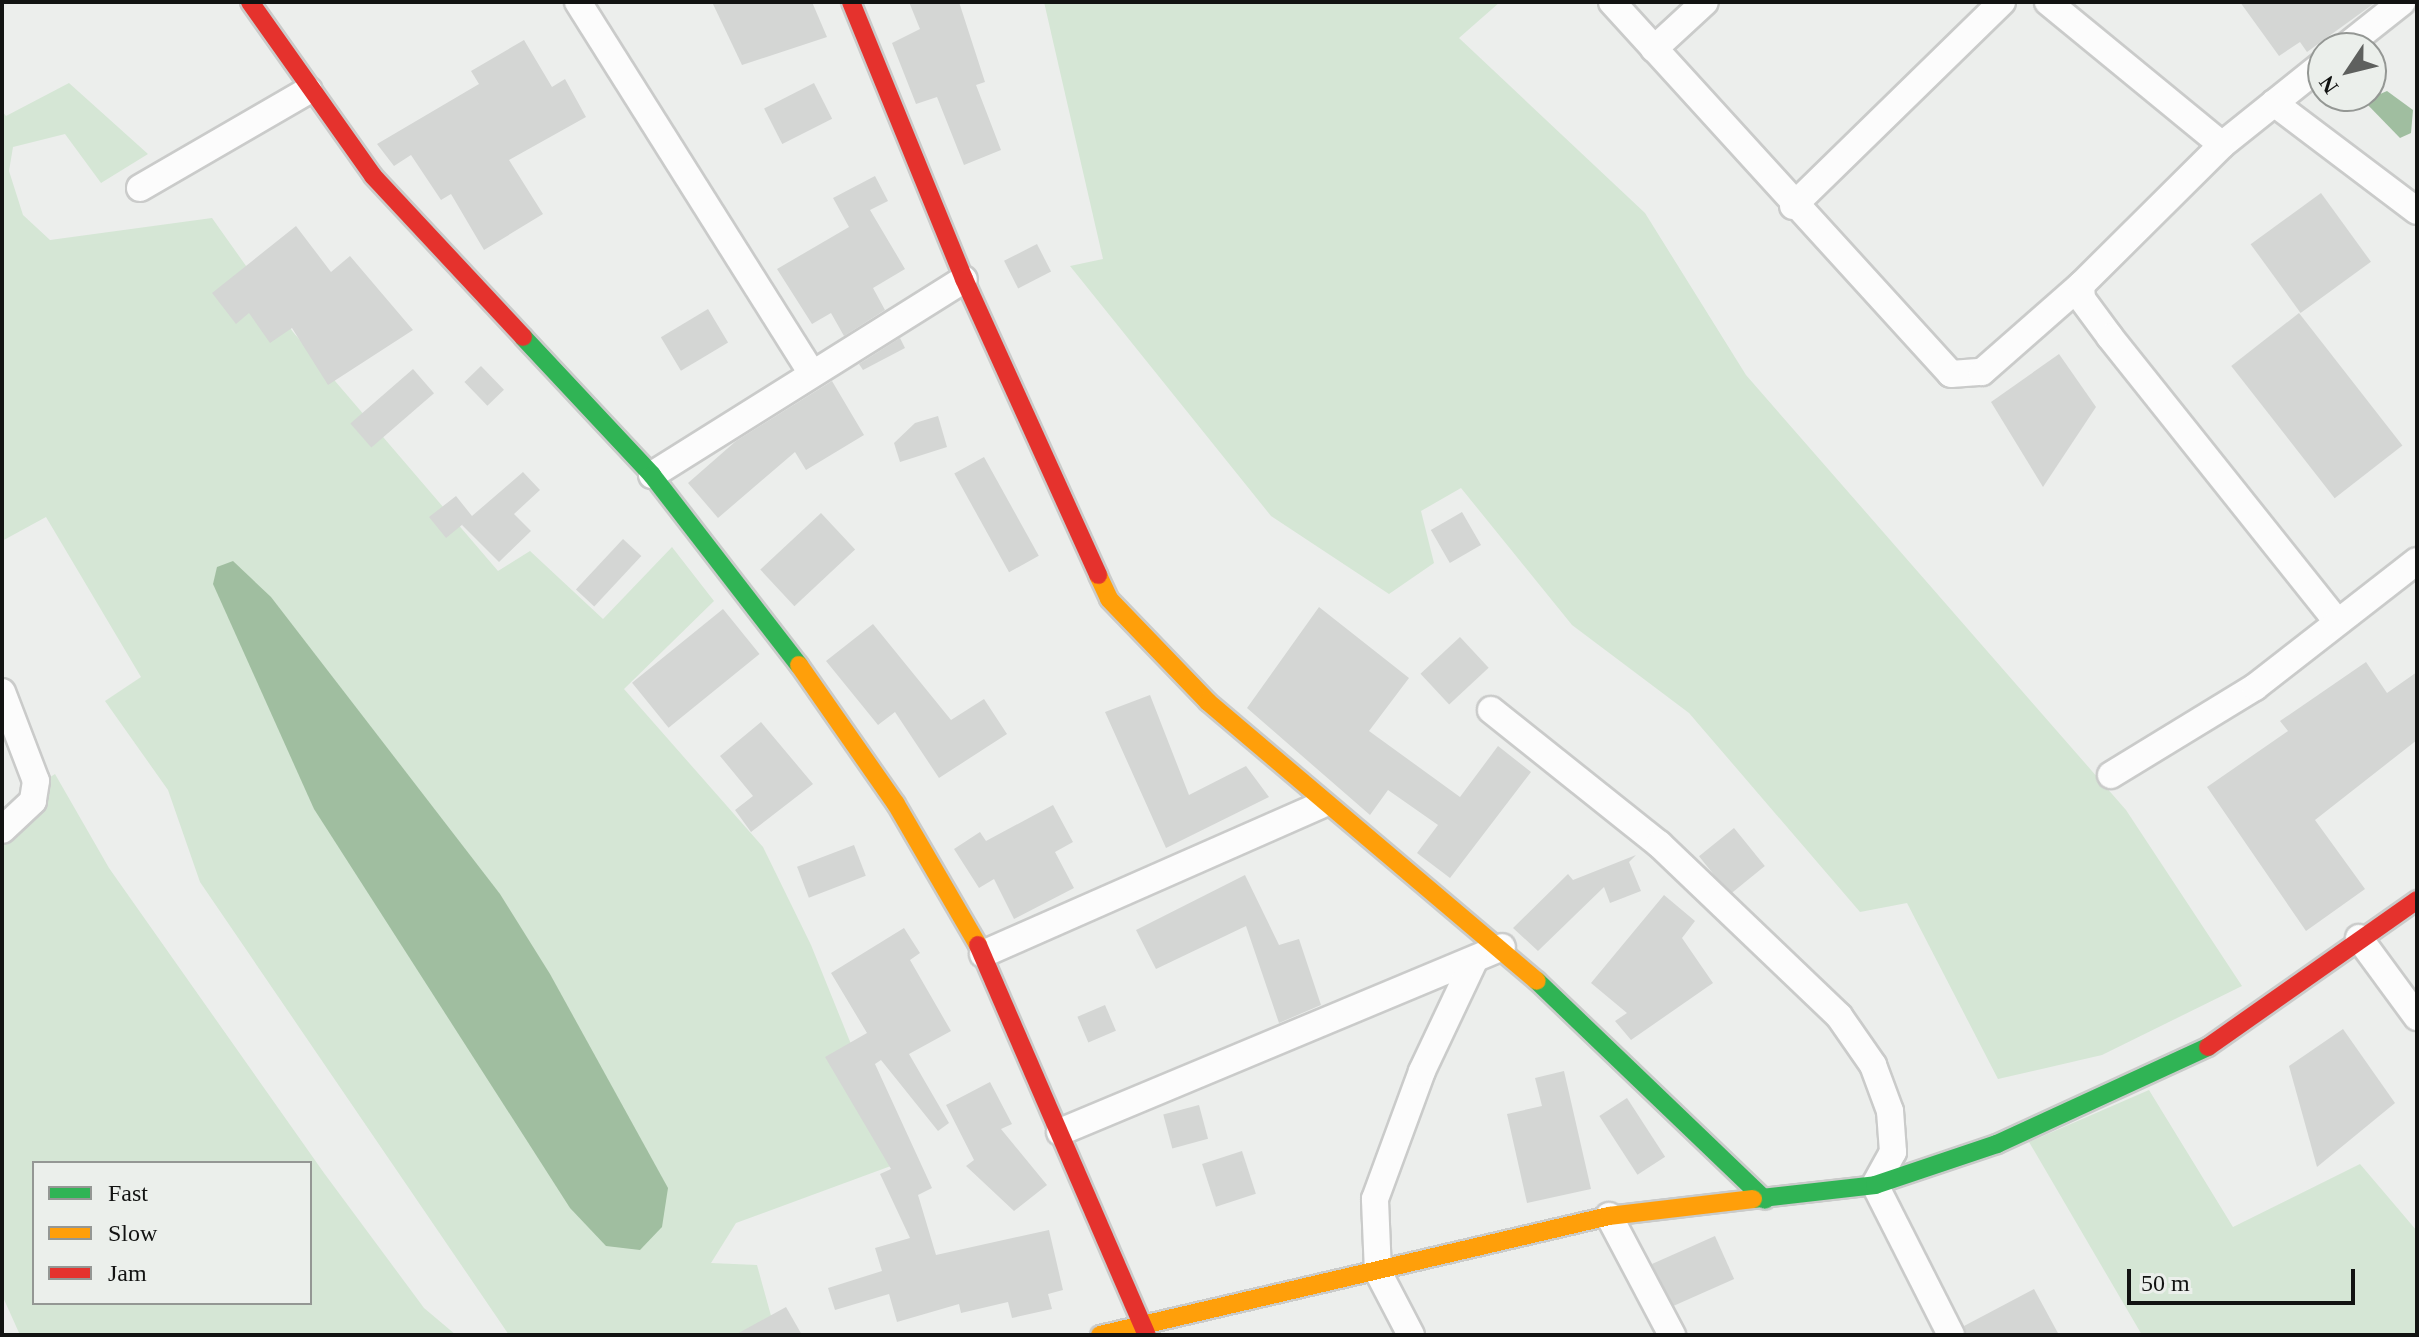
<!DOCTYPE html>
<style>
body{margin:0}
#map{position:relative;width:2419px;height:1337px;overflow:hidden;background:#eceeec;font-family:Georgia,serif}
div>[style]{position:absolute}
[style*='--x']{left:calc(var(--x)*1px);top:calc(var(--y)*1px);width:calc(var(--w)*1px);rotate:calc(var(--a)*1deg)}
.green>*{inset:0;background:#d5e6d5}
.water>*{inset:0;background:#a0bea0}
.building>*{inset:0;background:#d4d6d4;transform-origin:0 0}
.roads{filter:drop-shadow(2px 0 #cacbca) drop-shadow(-2px 0 #cacbca) drop-shadow(0 2px #cacbca) drop-shadow(0 -2px #cacbca)}
.street>*{height:26px;margin:-13px;padding:0 13px;transform-origin:13px;border-radius:13px;background:#fcfcfc}
.fast>*{height:18px;margin:-9px;padding:0 9px;transform-origin:9px;border-radius:9px;background:#30b455}
.slow>*{height:18px;margin:-9px;padding:0 9px;transform-origin:9px;border-radius:9px;background:#ff9f0a}
.jam>*{height:18px;margin:-9px;padding:0 9px;transform-origin:9px;border-radius:9px;background:#e5322d}
span{translate:-50% -50%;white-space:nowrap;text-align:center;line-height:1.15;-webkit-text-stroke:6px #ebefeb;paint-order:stroke}
.frame{position:absolute;inset:0;border:4px solid #121312;pointer-events:none}
.legend{position:absolute;left:32px;top:1161px;width:280px;height:144px;box-sizing:border-box;background:#ebefeb;border:2px solid #949794;margin:0;padding:10px 14px;list-style:none;font-size:24px;color:#121312}
.legend li{display:flex;align-items:center;gap:16px;height:40px}
.legend b{width:40px;border:2px solid #949794}
.north{position:absolute;left:2307px;top:32px;width:80px;height:80px;box-sizing:border-box;background:#ebefeb;border:2px solid #949794;border-radius:50%;rotate:235deg;font-size:22px;font-weight:700;line-height:32px;text-align:center;color:#121312}
.north::after{content:'';display:block;margin:auto;width:28px;height:36px;background:#5e605e;clip-path:polygon(50% 0,100% 100%,50% 72%,0 100%)}
.scale{position:absolute;left:2127px;top:1269px;width:228px;height:36px;box-sizing:border-box;border:4px solid #121312;border-top:0;padding-left:10px;font-size:24px;line-height:28px;white-space:nowrap;color:#121312;-webkit-text-stroke:6px #ebefeb;paint-order:stroke}
</style>
<div id="map">
<div class="green">
<div style="clip-path:polygon(1044px 2px,1500px 2px,1459px 38px,1645px 213px,1746px 375px,2126px 810px,2242px 986px,2102px 1055px,1998px 1079px,1907px 903px,1860px 912px,1689px 713px,1572px 625px,1461px 488px,1421px 511px,1434px 563px,1389px 594px,1271px 516px,1070px 266px,1103px 259px)"></div>
<div style="clip-path:polygon(69px 83px,148px 154px,101px 183px,65px 134px,13px 147px,9px 171px,23px 215px,50px 240px,212px 218px,293px 332px,498px 571px,530px 551px,603px 619px,672px 547px,714px 601px,624px 689px,763px 847px,811px 945px,899px 1163px,736px 1223px,711px 1263px,757px 1265px,773px 1323px,758px 1335px,509px 1335px,200px 882px,168px 790px,105px 701px,141px 677px,46px 517px,2px 541px,2px 111px,6px 116px)"></div>
<div style="clip-path:polygon(evenodd,55px 774px,109px 868px,324px 1173px,424px 1308px,456px 1335px,20px 1335px,2px 1295px,2px 808px,55px 774px,34px 1163px,310px 1163px,310px 1303px,34px 1303px,34px 1163px)"></div>
<div style="clip-path:polygon(2149px 1090px,2233px 1227px,2360px 1164px,2417px 1231px,2417px 1335px,2142px 1335px,2029px 1142px)"></div>
</div>
<div class="water">
<div style="clip-path:polygon(2387px 91px,2413px 110px,2411px 133px,2400px 138px,2364px 101px)"></div>
<div style="clip-path:polygon(233px 561px,271px 597px,500px 894px,550px 974px,668px 1188px,662px 1227px,640px 1250px,606px 1246px,570px 1208px,314px 809px,213px 584px,217px 567px)"></div>
</div>
<div class="building">
<div style="clip-path:polygon(712px 2px,812px 2px,827px 37px,742px 65px)"></div>
<div style="clip-path:polygon(909px 2px,959px 2px,985px 82px,976px 85px,1001px 150px,964px 165px,937px 97px,916px 104px,892px 43px,920px 29px)"></div>
<div style="clip-path:polygon(2240px 2px,2376px 2px,2307px 52px,2300px 42px,2279px 56px)"></div>
<div style="clip-path:polygon(524px 40px,552px 87px,565px 79px,586px 117px,509px 160px,543px 214px,484px 250px,451px 194px,441px 200px,411px 155px,394px 166px,377px 144px,479px 84px,471px 71px)"></div>
<div style="left:814px;top:83px;width:40px;height:56px;rotate:63deg"></div>
<div style="clip-path:polygon(875px 176px,888px 201px,870px 210px,905px 269px,873px 288px,885px 310px,844px 336px,831px 313px,812px 324px,777px 269px,849px 227px,833px 198px)"></div>
<div style="left:2321px;top:193px;width:85px;height:87px;rotate:54deg"></div>
<div style="clip-path:polygon(296px 226px,331px 272px,350px 256px,413px 330px,328px 385px,292px 328px,270px 343px,249px 313px,236px 324px,212px 293px)"></div>
<div style="left:1037px;top:244px;width:31px;height:37px;rotate:63deg"></div>
<div style="left:708px;top:309px;width:39px;height:55px;rotate:59deg"></div>
<div style="left:2299px;top:313px;width:168px;height:86px;rotate:52deg"></div>
<div style="clip-path:polygon(900px 338px,905px 348px,863px 370px,859px 364px)"></div>
<div style="clip-path:polygon(2059px 354px,2096px 407px,2043px 487px,1991px 402px)"></div>
<div style="left:481px;top:366px;width:33px;height:23px;rotate:46deg"></div>
<div style="left:413px;top:369px;width:32px;height:83px;rotate:49deg"></div>
<div style="clip-path:polygon(832px 381px,864px 435px,806px 470px,795px 452px,718px 518px,688px 483px,736px 441px)"></div>
<div style="clip-path:polygon(938px 416px,947px 447px,900px 462px,894px 443px,915px 423px)"></div>
<div style="left:984px;top:457px;width:113px;height:34px;rotate:61deg"></div>
<div style="clip-path:polygon(523px 472px,540px 490px,514px 514px,531px 531px,499px 562px,462px 525px,468px 520px,446px 538px,429px 517px,456px 496px,472px 516px)"></div>
<div style="left:1462px;top:512px;width:38px;height:36px;rotate:60deg"></div>
<div style="left:821px;top:513px;width:50px;height:83px;rotate:47deg"></div>
<div style="left:623px;top:539px;width:25px;height:69px;rotate:43deg"></div>
<div style="clip-path:polygon(1319px 607px,1409px 678px,1369px 731px,1460px 797px,1498px 746px,1531px 772px,1450px 878px,1417px 853px,1438px 825px,1388px 790px,1370px 815px,1247px 708px)"></div>
<div style="left:723px;top:609px;width:58px;height:117px;rotate:51deg"></div>
<div style="clip-path:polygon(873px 624px,951px 720px,984px 699px,1007px 734px,939px 778px,895px 712px,878px 725px,826px 661px)"></div>
<div style="left:1460px;top:637px;width:42px;height:54px;rotate:47deg"></div>
<div style="clip-path:polygon(2366px 662px,2387px 693px,2417px 672px,2417px 740px,2315px 820px,2365px 889px,2306px 931px,2207px 787px,2288px 731px,2280px 721px)"></div>
<div style="clip-path:polygon(1150px 695px,1189px 795px,1246px 766px,1269px 797px,1166px 848px,1105px 712px)"></div>
<div style="clip-path:polygon(761px 722px,813px 784px,751px 832px,735px 810px,753px 796px,720px 756px)"></div>
<div style="clip-path:polygon(1053px 805px,1073px 842px,1055px 852px,1074px 888px,1014px 919px,994px 879px,979px 888px,954px 849px,980px 832px,986px 841px)"></div>
<div style="left:1734px;top:828px;width:49px;height:45px;rotate:51deg"></div>
<div style="left:854px;top:845px;width:33px;height:61px;rotate:69deg"></div>
<div style="clip-path:polygon(1636px 855px,1629px 862px,1641px 891px,1610px 903px,1604px 887px,1538px 951px,1513px 928px,1568px 874px,1573px 880px)"></div>
<div style="clip-path:polygon(1245px 875px,1279px 945px,1299px 939px,1321px 1005px,1279px 1023px,1246px 926px,1156px 969px,1136px 930px)"></div>
<div style="clip-path:polygon(1664px 895px,1695px 921px,1682px 938px,1713px 983px,1631px 1040px,1615px 1021px,1627px 1013px,1591px 983px)"></div>
<div style="clip-path:polygon(904px 928px,920px 953px,910px 960px,951px 1031px,909px 1054px,949px 1123px,938px 1131px,881px 1060px,875px 1064px,932px 1188px,918px 1195px,936px 1255px,1049px 1230px,1063px 1290px,1048px 1294px,1052px 1309px,1012px 1318px,1008px 1302px,961px 1313px,959px 1304px,897px 1322px,889px 1294px,835px 1310px,828px 1288px,882px 1271px,875px 1248px,910px 1238px,880px 1174px,891px 1169px,825px 1057px,867px 1033px,831px 973px)"></div>
<div style="left:1105px;top:1005px;width:28px;height:30px;rotate:67deg"></div>
<div style="clip-path:polygon(2343px 1029px,2395px 1103px,2317px 1167px,2289px 1066px)"></div>
<div style="clip-path:polygon(1564px 1071px,1591px 1189px,1527px 1203px,1507px 1114px,1542px 1106px,1535px 1078px)"></div>
<div style="clip-path:polygon(990px 1082px,1012px 1124px,1001px 1129px,1047px 1185px,1014px 1211px,966px 1166px,974px 1160px,946px 1105px)"></div>
<div style="left:1627px;top:1098px;width:70px;height:33px;rotate:57deg"></div>
<div style="left:1199px;top:1105px;width:35px;height:37px;rotate:75deg"></div>
<div style="left:1242px;top:1151px;width:45px;height:42px;rotate:72deg"></div>
<div style="left:1715px;top:1236px;width:47px;height:69px;rotate:66deg"></div>
<div style="clip-path:polygon(2034px 1289px,2059px 1335px,1967px 1335px,1964px 1326px)"></div>
<div style="clip-path:polygon(786px 1307px,802px 1335px,735px 1335px)"></div>
</div>
<div class="roads">
<div class="street">
<div style="--x:578;--y:2;--w:439;--a:57.8"></div>
<div style="--x:1612;--y:2;--w:503;--a:47.66"></div>
<div style="--x:1951;--y:374;--w:31;--a:-4"></div>
<div style="--x:1982;--y:372;--w:132;--a:-41.3"></div>
<div style="--x:2048;--y:2;--w:225;--a:39.4"></div>
<div style="--x:2344;--y:48;--w:74;--a:-38.4"></div>
<div style="--x:1654;--y:49;--w:69;--a:-42.7"></div>
<div style="--x:2323;--y:64;--w:129;--a:141.3"></div>
<div style="--x:2222;--y:145;--w:199;--a:135.2"></div>
<div style="--x:2081;--y:285;--w:14;--a:86"></div>
<div style="--x:2082;--y:299;--w:47;--a:53.6"></div>
<div style="--x:2110;--y:337;--w:361;--a:51.4"></div>
<div style="--x:2274;--y:103;--w:179;--a:37.1"></div>
<div style="--x:140;--y:188;--w:195;--a:-30.1"></div>
<div style="--x:1793;--y:206;--w:292;--a:-44.3"></div>
<div style="--x:652;--y:475;--w:368;--a:-32.1"></div>
<div style="--x:2;--y:692;--w:95;--a:69.1"></div>
<div style="--x:36;--y:781;--w:20;--a:99"></div>
<div style="--x:33;--y:801;--w:42;--a:136.9"></div>
<div style="--x:1491;--y:710;--w:215;--a:38.6"></div>
<div style="--x:1659;--y:844;--w:249;--a:43.7"></div>
<div style="--x:1839;--y:1016;--w:60;--a:55.2"></div>
<div style="--x:1873;--y:1065;--w:49;--a:69.7"></div>
<div style="--x:1890;--y:1111;--w:41;--a:85.8"></div>
<div style="--x:1893;--y:1152;--w:38;--a:119"></div>
<div style="--x:1875;--y:1185;--w:168;--a:63.1"></div>
<div style="--x:2111;--y:775;--w:169;--a:-31.4"></div>
<div style="--x:2255;--y:687;--w:205;--a:-37.9"></div>
<div style="--x:2359;--y:938;--w:98;--a:53.7"></div>
<div style="--x:983;--y:954;--w:369;--a:-23.8"></div>
<div style="--x:1060;--y:1132;--w:479;--a:-22.7"></div>
<div style="--x:1609;--y:1216;--w:135;--a:62.1"></div>
<div style="--x:1411;--y:1335;--w:71;--a:-117.6"></div>
<div style="--x:1378;--y:1272;--w:73;--a:-92.4"></div>
<div style="--x:1375;--y:1199;--w:136;--a:-69.8"></div>
<div style="--x:1422;--y:1071;--w:122;--a:-64.7"></div>
</div>
<div class="fast">
<div style="--x:523;--y:337;--w:189;--a:46.9"></div>
<div style="--x:652;--y:475;--w:240;--a:52.3"></div>
<div style="--x:1537;--y:981;--w:316;--a:43.8"></div>
<div style="--x:1753;--y:1199;--w:123;--a:-6.5"></div>
<div style="--x:1875;--y:1185;--w:129;--a:-18.6"></div>
<div style="--x:1997;--y:1144;--w:232;--a:-24.7"></div>
</div>
<div class="slow">
<div style="--x:1098;--y:575;--w:26;--a:65"></div>
<div style="--x:1109;--y:599;--w:143;--a:46.1"></div>
<div style="--x:1208;--y:702;--w:431;--a:40.3"></div>
<div style="--x:799;--y:665;--w:169;--a:55.1"></div>
<div style="--x:896;--y:804;--w:163;--a:59.8"></div>
<div style="--x:1100;--y:1335;--w:523;--a:-13.16"></div>
<div style="--x:1609;--y:1216;--w:145;--a:-6.7"></div>
</div>
<div class="jam">
<div style="--x:250;--y:2;--w:213;--a:54.7"></div>
<div style="--x:373;--y:176;--w:220;--a:47"></div>
<div style="--x:851;--y:2;--w:299;--a:67.8"></div>
<div style="--x:964;--y:279;--w:325;--a:65.6"></div>
<div style="--x:978;--y:945;--w:425;--a:66.6"></div>
<div style="--x:2208;--y:1047;--w:256;--a:-35.1"></div>
</div>
</div>
<div class="frame"></div>
<ul class="legend">
<li><b style="height:10px;background:#30b455"></b>Fast</li>
<li><b style="height:10px;background:#ff9f0a"></b>Slow</li>
<li><b style="height:10px;background:#e5322d"></b>Jam</li>
</ul>
<div class="north">N</div>
<div class="scale">50 m</div>
</div>
